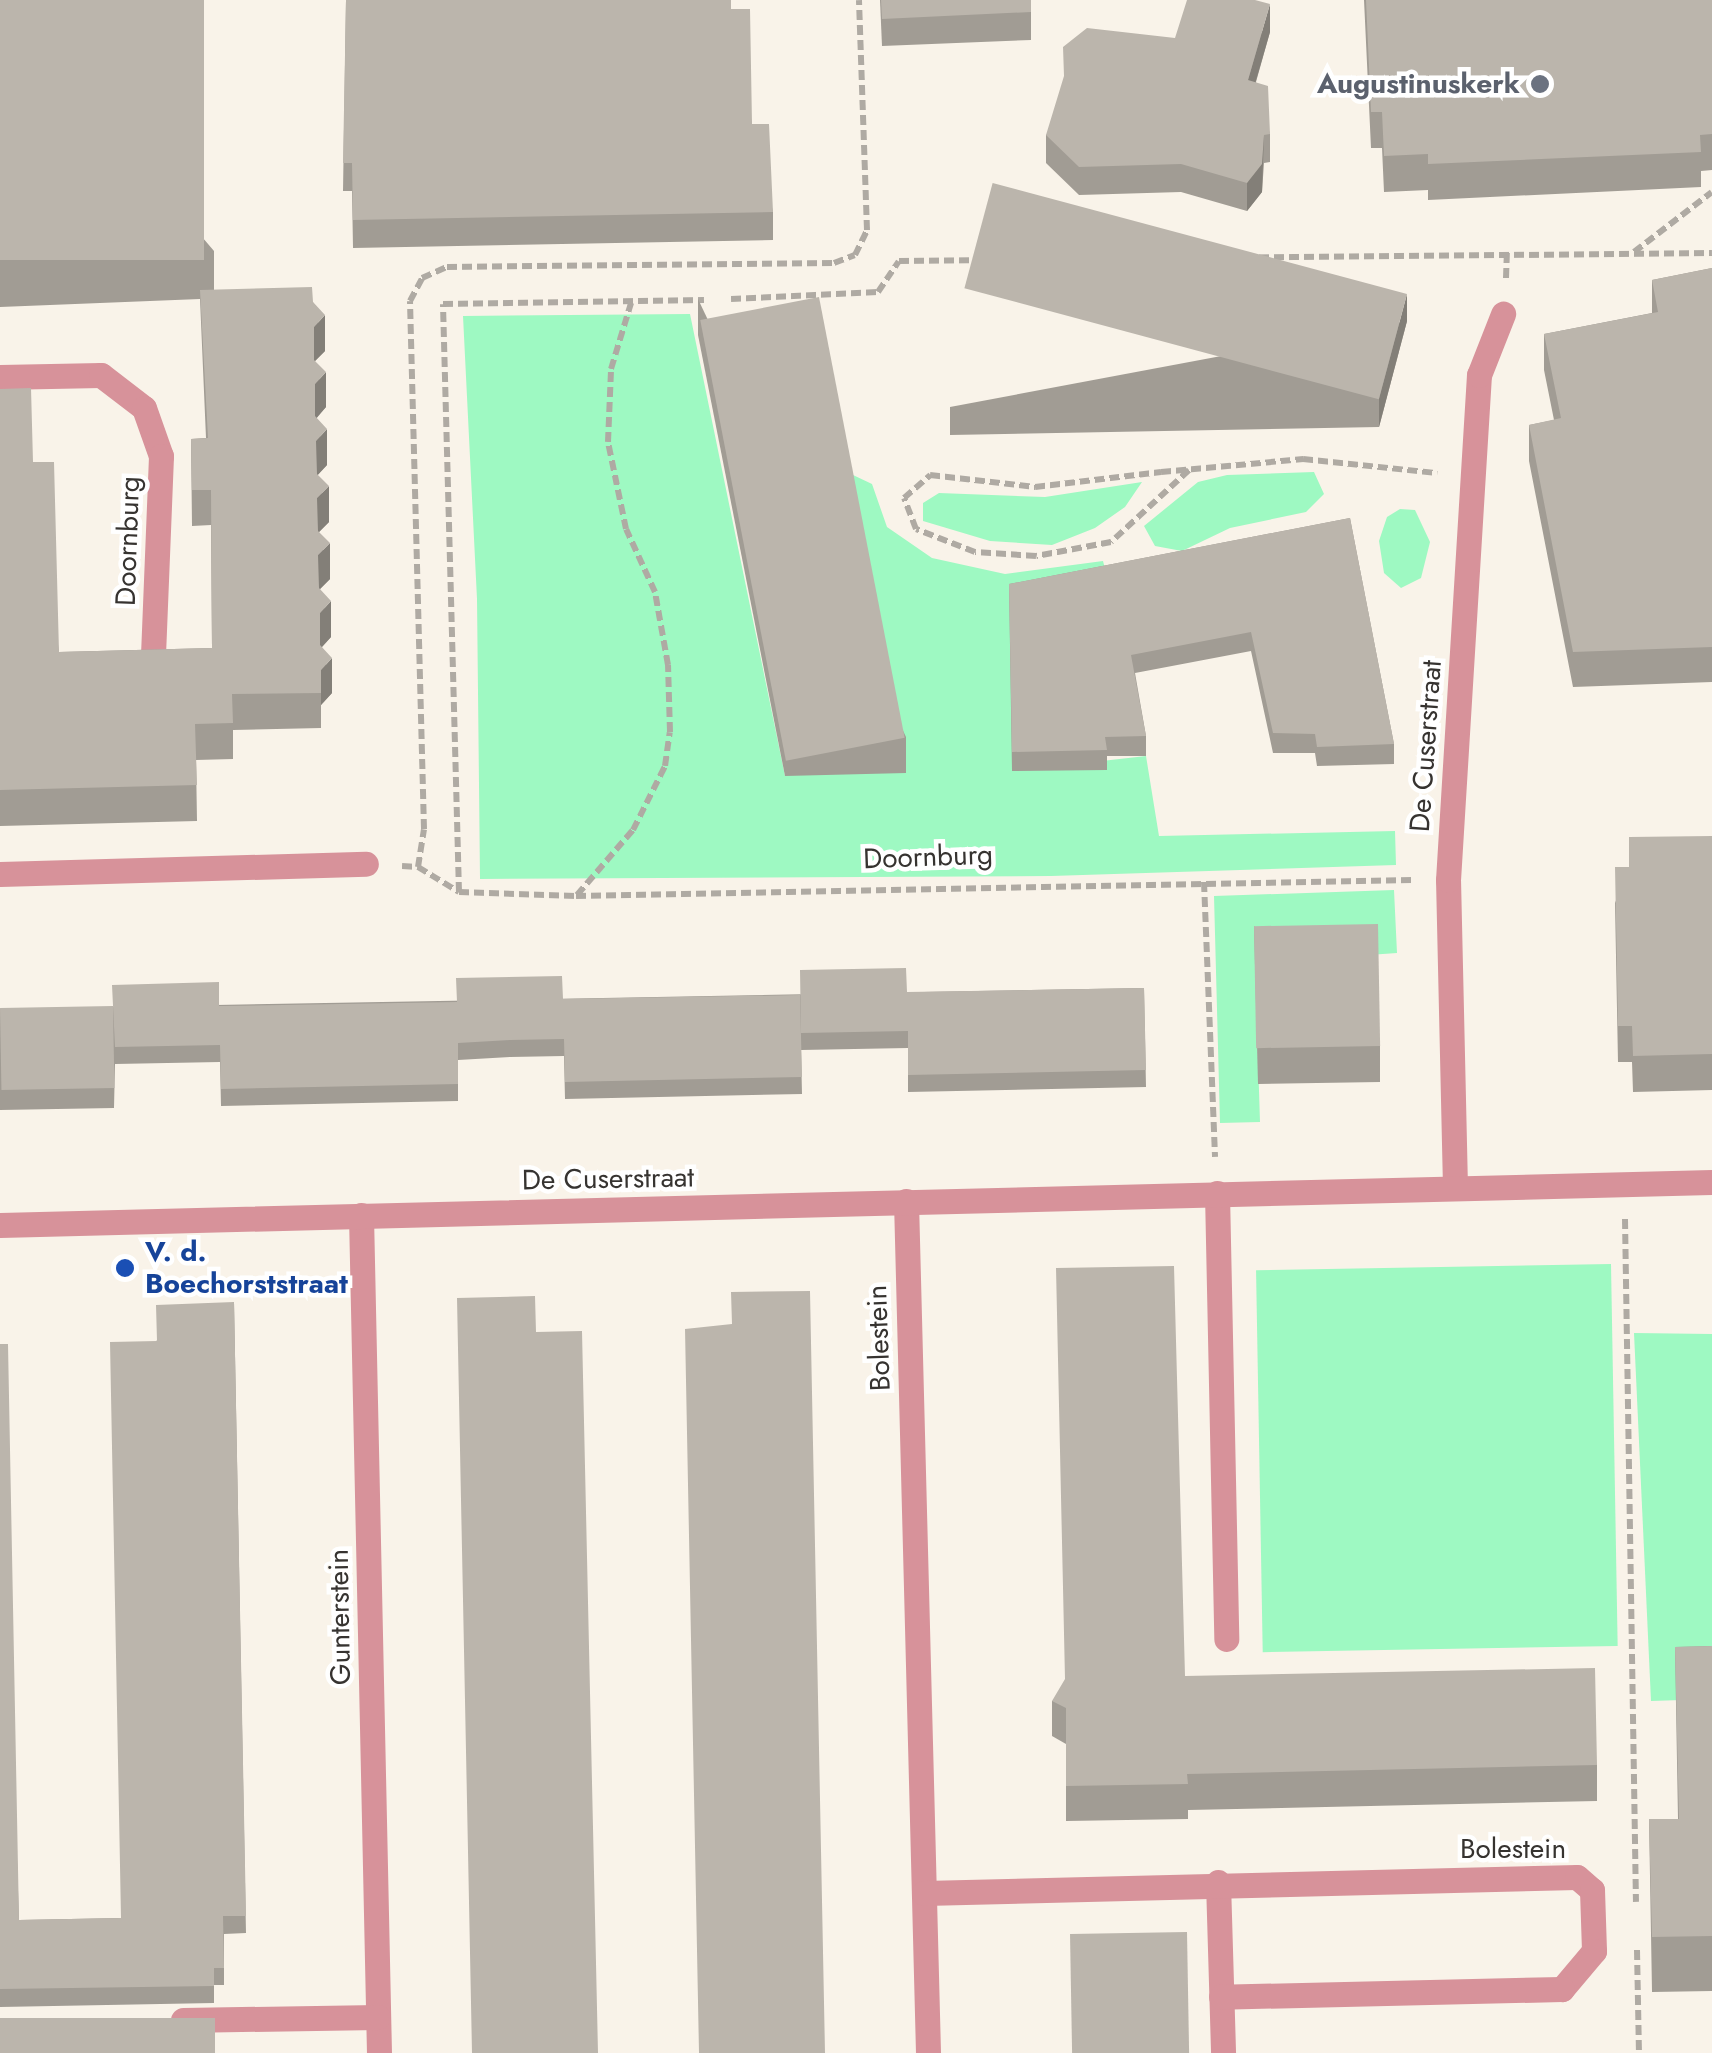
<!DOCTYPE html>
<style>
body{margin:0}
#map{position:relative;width:1712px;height:2053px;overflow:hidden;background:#f9f3e9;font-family:Jost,sans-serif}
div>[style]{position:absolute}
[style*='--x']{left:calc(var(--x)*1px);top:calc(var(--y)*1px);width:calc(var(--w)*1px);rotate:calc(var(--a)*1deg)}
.green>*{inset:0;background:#9ef9c2;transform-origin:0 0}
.path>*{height:6px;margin-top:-3px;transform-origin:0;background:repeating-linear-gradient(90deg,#afaaa3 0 10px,transparent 0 15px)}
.minor>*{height:25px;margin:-12.5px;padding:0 12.5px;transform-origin:12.5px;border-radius:12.5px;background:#d7929a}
.tertiary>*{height:25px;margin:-12.5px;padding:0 12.5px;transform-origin:12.5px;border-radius:12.5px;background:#d7929a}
.wall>*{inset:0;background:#a19c94}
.shaded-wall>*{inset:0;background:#837f78}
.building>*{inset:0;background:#bbb5ac;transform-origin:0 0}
.dots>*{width:28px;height:28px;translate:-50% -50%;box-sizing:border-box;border:5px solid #fff;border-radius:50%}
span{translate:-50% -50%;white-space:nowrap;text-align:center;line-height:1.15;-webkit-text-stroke:9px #fff;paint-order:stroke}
.worship-label{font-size:28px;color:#5b616d;font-weight:700}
.right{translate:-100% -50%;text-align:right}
.street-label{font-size:28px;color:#363330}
.transit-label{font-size:28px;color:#164399;font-weight:700}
.left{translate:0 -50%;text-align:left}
</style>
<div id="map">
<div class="green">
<div style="clip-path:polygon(690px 314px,785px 776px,853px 475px,872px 484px,887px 527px,932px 558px,1005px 574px,1103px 561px,1109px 584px,1013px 771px,1146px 756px,1159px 836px,1395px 831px,1396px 865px,1051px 876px,480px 879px,477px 599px,463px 316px)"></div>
<div style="clip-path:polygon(1314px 472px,1324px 494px,1306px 512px,1230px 528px,1182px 551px,1155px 546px,1144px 526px,1198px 482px,1227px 475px)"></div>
<div style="clip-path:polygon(1142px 482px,1125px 507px,1095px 528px,1052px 545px,990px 541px,923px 521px,923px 503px,939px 493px,1045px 497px)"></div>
<div style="clip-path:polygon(1400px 509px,1415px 510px,1430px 542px,1421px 578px,1401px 588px,1384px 573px,1379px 541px,1387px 517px)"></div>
<div style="clip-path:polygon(1394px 890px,1397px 953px,1255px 963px,1260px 1122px,1220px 1123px,1214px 896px)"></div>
<div style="left:1611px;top:1264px;width:382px;height:355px;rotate:89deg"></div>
<div style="clip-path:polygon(1634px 1333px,1712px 1334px,1712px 1699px,1651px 1701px)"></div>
</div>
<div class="path">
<div style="--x:1634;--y:252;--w:98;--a:-37.6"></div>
<div style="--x:1506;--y:278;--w:27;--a:-88"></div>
<div style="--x:731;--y:299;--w:147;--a:-2.7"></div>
<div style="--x:878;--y:292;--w:37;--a:-56"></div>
<div style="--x:899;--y:261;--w:813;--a:-0.56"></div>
<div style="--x:1189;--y:470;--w:106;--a:137.3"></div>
<div style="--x:1111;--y:542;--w:76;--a:169.4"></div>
<div style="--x:1036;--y:556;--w:61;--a:-176.2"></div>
<div style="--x:975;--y:552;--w:63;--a:-158.7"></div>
<div style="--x:916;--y:529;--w:33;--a:-111"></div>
<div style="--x:904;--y:498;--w:35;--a:-41"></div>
<div style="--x:930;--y:475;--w:106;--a:6.5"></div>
<div style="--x:1035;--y:487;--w:127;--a:-6.8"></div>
<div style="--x:1161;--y:472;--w:143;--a:-5.2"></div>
<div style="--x:1303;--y:459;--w:135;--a:6"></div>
<div style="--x:402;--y:866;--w:16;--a:4"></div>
<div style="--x:418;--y:867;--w:48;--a:31.4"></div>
<div style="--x:459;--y:892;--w:117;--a:2"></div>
<div style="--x:576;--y:896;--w:836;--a:-1.1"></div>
<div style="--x:418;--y:867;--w:38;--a:-81"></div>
<div style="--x:424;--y:829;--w:528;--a:-91.52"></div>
<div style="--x:410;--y:301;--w:26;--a:-62"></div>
<div style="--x:422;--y:278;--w:27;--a:-24"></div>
<div style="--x:447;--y:267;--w:387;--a:-0.6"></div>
<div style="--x:834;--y:263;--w:22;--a:-21"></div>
<div style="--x:855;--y:255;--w:28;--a:-64"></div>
<div style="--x:867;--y:230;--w:230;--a:-92"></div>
<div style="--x:1204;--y:882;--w:275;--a:87.7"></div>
<div style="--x:459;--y:892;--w:588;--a:-91.56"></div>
<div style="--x:443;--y:304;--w:261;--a:-0.9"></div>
<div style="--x:577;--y:895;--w:86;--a:-49.3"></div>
<div style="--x:633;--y:830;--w:72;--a:-63.4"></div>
<div style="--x:665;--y:766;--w:34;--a:-82"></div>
<div style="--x:670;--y:732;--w:67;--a:-91.7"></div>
<div style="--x:668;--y:665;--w:74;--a:-100.1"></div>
<div style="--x:655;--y:592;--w:69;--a:-114.7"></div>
<div style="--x:626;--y:529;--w:89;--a:-101.7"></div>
<div style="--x:608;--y:442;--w:73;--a:-87.6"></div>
<div style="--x:611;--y:369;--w:69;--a:-73.1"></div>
<div style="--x:1625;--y:1219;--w:683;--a:89.08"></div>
<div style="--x:1637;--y:1950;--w:103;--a:88.9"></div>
</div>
<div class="minor">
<div style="--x:0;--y:377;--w:101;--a:-1.1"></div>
<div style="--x:101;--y:375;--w:54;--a:37.5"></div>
<div style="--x:144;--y:408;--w:51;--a:70.5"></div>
<div style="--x:161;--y:456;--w:199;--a:92.3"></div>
<div style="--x:0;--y:874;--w:366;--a:-1.6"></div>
<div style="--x:1455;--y:1187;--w:307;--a:-91.3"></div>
<div style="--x:1448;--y:880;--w:506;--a:-86.49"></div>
<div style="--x:1479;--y:375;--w:66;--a:-68.5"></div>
<div style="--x:1217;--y:1193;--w:446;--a:88.8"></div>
<div style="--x:906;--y:1201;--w:852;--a:88.52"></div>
<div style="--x:361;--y:1215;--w:838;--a:88.77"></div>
<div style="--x:1218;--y:1882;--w:171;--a:88.3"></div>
<div style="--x:924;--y:1893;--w:653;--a:-1.4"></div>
<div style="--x:1577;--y:1877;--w:20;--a:41"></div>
<div style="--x:1592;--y:1890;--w:61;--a:88.1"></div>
<div style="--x:1594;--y:1951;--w:50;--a:130.1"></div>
<div style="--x:1562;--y:1989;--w:341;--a:178.7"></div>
<div style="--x:183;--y:2020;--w:195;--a:-0.9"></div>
</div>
<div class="tertiary">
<div style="--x:0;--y:1225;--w:1713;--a:-1.44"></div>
</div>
<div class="wall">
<div style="clip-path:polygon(0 0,214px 251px,214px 290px,313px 302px,325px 351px,315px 361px,326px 407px,316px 418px,327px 465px,317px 475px,329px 522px,319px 532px,330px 579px,320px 589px,331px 637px,322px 647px,332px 693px,321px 705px,321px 728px,233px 730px,233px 759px,196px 760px,197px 821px,0 826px,0 389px,33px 462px,59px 652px,212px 648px,211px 525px,192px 526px,191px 439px,206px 438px,200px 299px,0 307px)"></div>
<div style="clip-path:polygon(346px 0,731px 9px,752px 124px,773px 212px,773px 240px,353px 248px,352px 191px,343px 191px)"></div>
<div style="clip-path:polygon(880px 0,1031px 0,1031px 40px,882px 46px)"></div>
<div style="clip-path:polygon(1364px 0,1712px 0,1712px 170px,1701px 171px,1701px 187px,1428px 200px,1428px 190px,1384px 192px,1382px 148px,1371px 148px)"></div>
<div style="clip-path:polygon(1270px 32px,1256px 82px,1270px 134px,1270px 162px,1264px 163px,1262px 192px,1247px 211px,1181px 192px,1079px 195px,1046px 163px,1046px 135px,1175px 38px)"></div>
<div style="clip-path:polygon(1712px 268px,1712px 682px,1573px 687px,1529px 461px,1529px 425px,1554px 420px,1544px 370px,1544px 334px,1652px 313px,1652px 280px)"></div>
<div style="clip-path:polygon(698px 299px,906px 737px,906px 773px,785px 776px,698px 335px)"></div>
<div style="clip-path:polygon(1407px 321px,1379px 427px,950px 435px,950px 407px)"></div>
<div style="clip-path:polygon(1350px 518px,1394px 744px,1394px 764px,1317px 766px,1315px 753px,1273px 753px,1251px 651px,1135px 673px,1146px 736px,1146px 756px,1107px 756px,1107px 770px,1012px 771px,1009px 584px)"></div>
<div style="clip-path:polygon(1712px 836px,1712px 1090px,1633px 1092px,1632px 1062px,1618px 1062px,1615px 903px,1629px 867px)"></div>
<div style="clip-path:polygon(1254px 926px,1380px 1046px,1380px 1082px,1258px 1084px)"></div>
<div style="clip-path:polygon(1144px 988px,1146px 1087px,908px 1092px,908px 1048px,801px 1050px,802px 1094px,565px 1099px,564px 1056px,510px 1057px,458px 1060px,458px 1101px,221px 1106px,220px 1062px,115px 1064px,114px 1108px,0 1110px,0 1009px)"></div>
<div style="clip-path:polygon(234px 1302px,246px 1933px,224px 1934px,224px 1985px,214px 1985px,214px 2003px,0 2007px,0 1344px,19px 1920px,121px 1918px,156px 1341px)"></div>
<div style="clip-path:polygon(1712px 1646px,1712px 1991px,1652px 1992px,1649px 1819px,1678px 1819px,1675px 1647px)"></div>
<div style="clip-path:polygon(1185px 1676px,1597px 1765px,1597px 1801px,1188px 1810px,1188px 1819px,1066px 1821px,1066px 1744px,1052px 1736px,1052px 1701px)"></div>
</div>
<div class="shaded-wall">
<div style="clip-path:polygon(1270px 4px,1270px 32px,1248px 108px,1248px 80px)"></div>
<div style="clip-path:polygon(1264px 135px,1262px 192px,1247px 211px,1247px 183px)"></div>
<div style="clip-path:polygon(1407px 294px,1407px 321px,1379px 427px,1379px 399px)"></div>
<div style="clip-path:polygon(325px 315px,325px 351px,314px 362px,314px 327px)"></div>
<div style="clip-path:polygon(326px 372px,326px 407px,315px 420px,315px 384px)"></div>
<div style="clip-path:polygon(327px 429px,327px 465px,316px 477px,316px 441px)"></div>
<div style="clip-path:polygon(329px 486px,329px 522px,317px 534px,317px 498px)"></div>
<div style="clip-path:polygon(330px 543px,330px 579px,318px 591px,318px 555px)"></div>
<div style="clip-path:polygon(331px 601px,331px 637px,320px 649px,320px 613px)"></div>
<div style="clip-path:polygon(332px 658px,332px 693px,321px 705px,321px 670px)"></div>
</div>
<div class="building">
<div style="left:0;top:0;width:204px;height:260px"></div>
<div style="clip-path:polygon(346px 0,731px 0,731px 9px,750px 9px,752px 124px,769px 124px,773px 212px,353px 220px,352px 163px,343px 163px)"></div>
<div style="clip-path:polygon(881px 0,1031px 0,1031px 12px,882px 19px)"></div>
<div style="clip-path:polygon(1187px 0,1255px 0,1270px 4px,1248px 80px,1268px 86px,1270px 134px,1264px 135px,1262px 164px,1247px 183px,1181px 164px,1079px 167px,1046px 135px,1064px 76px,1063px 47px,1087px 28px,1175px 38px)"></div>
<div style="clip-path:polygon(1366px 0,1712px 0,1712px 134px,1700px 135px,1701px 152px,1428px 164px,1428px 154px,1384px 156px,1382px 112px,1371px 112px)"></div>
<div style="clip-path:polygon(1712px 268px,1712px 647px,1573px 652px,1529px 425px,1561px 418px,1544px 334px,1658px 312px,1652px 280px)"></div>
<div style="clip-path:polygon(312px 287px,313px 302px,325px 315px,314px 327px,314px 360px,326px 372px,315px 384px,315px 416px,327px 429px,316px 441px,317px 474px,329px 486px,317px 498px,318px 531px,330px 543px,318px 555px,319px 588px,331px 601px,320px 613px,320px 645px,332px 658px,321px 670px,321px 693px,232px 694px,233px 723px,195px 724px,197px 785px,0 790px,0 389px,31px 388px,33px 462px,54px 462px,59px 652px,212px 648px,211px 490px,192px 490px,191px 439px,208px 438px,200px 290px)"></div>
<div style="left:1407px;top:294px;width:109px;height:429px;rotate:105deg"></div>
<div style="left:819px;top:297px;width:449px;height:121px;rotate:79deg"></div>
<div style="clip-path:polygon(1350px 518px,1394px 744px,1317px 747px,1315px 734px,1273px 733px,1251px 632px,1131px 655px,1146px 736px,1105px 737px,1107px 750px,1012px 752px,1009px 584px)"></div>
<div style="clip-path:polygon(1712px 836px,1712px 1054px,1633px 1056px,1632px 1026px,1618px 1026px,1615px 867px,1629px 867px,1629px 837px)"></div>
<div style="left:1378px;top:924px;width:122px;height:124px;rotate:89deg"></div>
<div style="clip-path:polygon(906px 968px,907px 992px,1144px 988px,1146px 1070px,908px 1075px,908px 1031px,801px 1033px,800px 970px)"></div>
<div style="clip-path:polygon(562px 976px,563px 999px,800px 995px,802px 1077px,565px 1082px,564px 1039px,510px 1040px,458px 1043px,458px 1084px,221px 1089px,220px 1045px,115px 1047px,112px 985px,219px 982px,219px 1006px,457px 1002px,456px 978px)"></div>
<div style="left:113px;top:1006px;width:82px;height:113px;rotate:89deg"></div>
<div style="clip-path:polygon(1174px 1266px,1185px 1676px,1595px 1668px,1597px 1765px,1187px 1774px,1188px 1784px,1066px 1786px,1066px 1708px,1052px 1701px,1065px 1679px,1056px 1268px)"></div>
<div style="clip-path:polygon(810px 1291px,825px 2053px,699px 2053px,685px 1329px,732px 1324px,731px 1292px)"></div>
<div style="clip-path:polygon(535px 1296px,536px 1332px,582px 1331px,598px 2053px,472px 2053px,457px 1298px)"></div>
<div style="clip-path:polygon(234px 1302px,246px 1916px,223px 1916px,224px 1968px,214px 1968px,214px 1986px,0 1989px,0 1344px,8px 1344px,19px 1920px,121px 1918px,110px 1342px,157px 1341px,156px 1305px)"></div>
<div style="clip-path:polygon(1712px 1646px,1712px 1936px,1652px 1937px,1649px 1819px,1679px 1819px,1675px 1647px)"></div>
<div style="left:1187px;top:1932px;width:121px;height:117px;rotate:89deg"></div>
<div style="left:215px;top:2018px;width:35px;height:215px;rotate:90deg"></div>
</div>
<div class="dots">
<div style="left:1540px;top:84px;background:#6b7280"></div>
<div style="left:125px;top:1268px;background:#1a4fb4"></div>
</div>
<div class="worship-label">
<span class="right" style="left:1520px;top:84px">Augustinuskerk</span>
</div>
<div class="street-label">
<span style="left:128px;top:541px;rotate:-88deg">Doornburg</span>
<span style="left:1426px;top:746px;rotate:-86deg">De Cuserstraat</span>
<span style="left:928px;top:857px;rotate:-2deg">Doornburg</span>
<span style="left:608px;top:1179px;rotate:-1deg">De Cuserstraat</span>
<span style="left:879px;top:1338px;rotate:-92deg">Bolestein</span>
<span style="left:340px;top:1617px;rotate:-91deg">Gunterstein</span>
<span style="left:1513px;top:1849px">Bolestein</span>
</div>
<div class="transit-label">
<span class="left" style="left:145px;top:1268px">V. d.<br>Boechorststraat</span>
</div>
</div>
